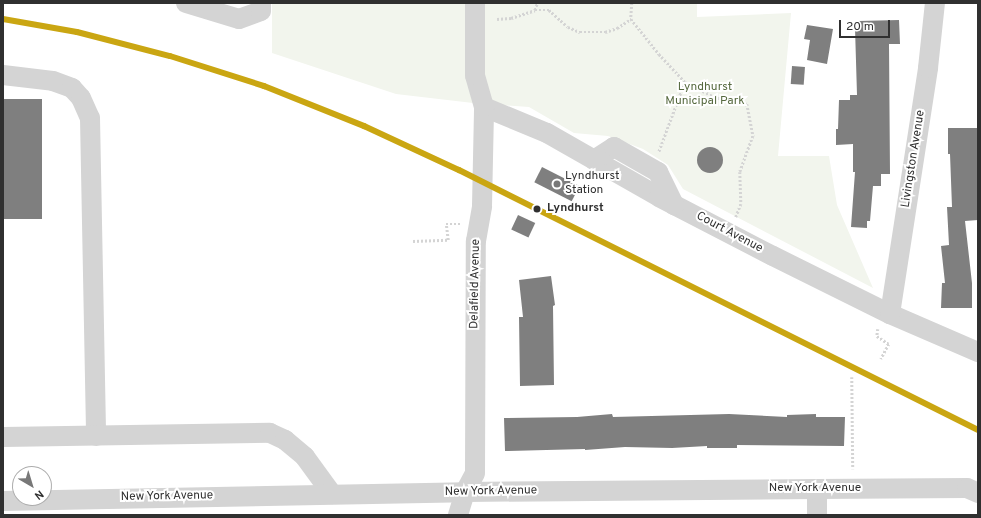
<!DOCTYPE html>
<style>
body{margin:0}
#map{position:relative;width:981px;height:518px;overflow:hidden;background:#fff;font-family:Overpass,sans-serif}
div>[style]{position:absolute}
[style*='--x']{left:calc(var(--x)*1px);top:calc(var(--y)*1px);width:calc(var(--w)*1px);rotate:calc(var(--a)*1deg)}
.green>*{inset:0;background:#f2f5ed}
.building>*{inset:0;background:#7f7f7f;transform-origin:0 0}
.round{border-radius:50%}
.path>*{height:2.5px;margin-top:-1.25px;transform-origin:0;background:repeating-linear-gradient(90deg,#d4d4d4 0 2px,transparent 0 4px)}
.minor>*{height:20px;margin:-10px;padding:0 10px;transform-origin:10px;border-radius:10px;background:#d4d4d4}
.rail-1>*{height:6px;margin:-3px;padding:0 3px;transform-origin:3px;border-radius:3px;background:#caa612}
.dots>*{width:11px;height:11px;translate:-50% -50%;box-sizing:border-box;border:2px solid #fff;border-radius:50%}
span{translate:-50% -50%;white-space:nowrap;text-align:center;line-height:1.15;-webkit-text-stroke:4px #fff;paint-order:stroke}
.park-label{font-size:12px;color:#56693f}
.street-label{font-size:12px;color:#303030}
.poi-label{font-size:12px;color:#303030}
.left{translate:0 -50%;text-align:left}
.stop-label{font-size:12px;color:#303030;font-weight:700}
.frame{position:absolute;inset:0;border:4px solid #303030;pointer-events:none}
.north{position:absolute;left:12px;top:466px;width:40px;height:40px;box-sizing:border-box;background:#fff;border:1px solid #acacac;border-radius:50%;rotate:142deg;font-size:11px;font-weight:700;line-height:16px;text-align:center;color:#303030}
.north::after{content:'';display:block;margin:auto;width:14px;height:18px;background:#787878;clip-path:polygon(50% 0,100% 100%,50% 72%,0 100%)}
.scale{position:absolute;left:839px;top:20px;width:51px;height:18px;box-sizing:border-box;border:2px solid #303030;border-top:0;padding-left:5px;font-size:12px;line-height:14px;white-space:nowrap;color:#303030;-webkit-text-stroke:3px #fff;paint-order:stroke}
</style>
<div id="map">
<div class="green">
<div style="clip-path:polygon(272px 3px,697px 3px,697px 17px,791px 13px,778px 156px,829px 156px,837px 205px,873px 288px,683px 189px,668px 165px,643px 149px,608px 136px,574px 133px,529px 107px,473px 103px,396px 94px,272px 53px)"></div>
</div>
<div class="building">
<div style="clip-path:polygon(899px 20px,900px 44px,889px 44px,890px 174px,881px 174px,881px 186px,873px 186px,870px 221px,867px 221px,867px 228px,851px 227px,855px 172px,853px 172px,853px 144px,836px 145px,836px 129px,838px 129px,839px 100px,850px 100px,850px 95px,857px 95px,855px 28px,858px 28px,858px 21px)"></div>
<div style="clip-path:polygon(807px 25px,833px 29px,827px 64px,807px 60px,810px 40px,804px 39px)"></div>
<div style="left:792px;top:66px;width:13px;height:18px;rotate:4deg"></div>
<div style="left:42px;top:99px;width:120px;height:39px;rotate:90deg"></div>
<div style="clip-path:polygon(948px 128px,978px 128px,978px 220px,965px 221px,972px 283px,972px 308px,941px 308px,942px 283px,945px 283px,941px 246px,949px 245px,947px 207px,952px 207px,950px 154px,948px 154px)"></div>
<div class="round" style="left:697px;top:147px;width:26px;height:26px"></div>
<div style="left:542px;top:167px;width:42px;height:17px;rotate:27deg"></div>
<div style="left:518px;top:215px;width:19px;height:16px;rotate:25deg"></div>
<div style="clip-path:polygon(551px 276px,555px 305px,553px 306px,554px 385px,520px 386px,519px 317px,523px 317px,519px 280px)"></div>
<div style="clip-path:polygon(612px 414px,613px 417px,729px 414px,787px 417px,787px 415px,816px 414px,816px 417px,845px 417px,844px 446px,737px 445px,737px 448px,707px 448px,707px 446px,672px 448px,625px 447px,585px 450px,585px 449px,505px 451px,504px 418px,577px 417px)"></div>
</div>
<div class="path">
<div style="--x:632;--y:3;--w:16;--a:94"></div>
<div style="--x:631;--y:19;--w:45;--a:51.3"></div>
<div style="--x:659;--y:54;--w:38;--a:47"></div>
<div style="--x:685;--y:82;--w:75;--a:110.4"></div>
<div style="--x:535;--y:10;--w:14;--a:0"></div>
<div style="--x:549;--y:10;--w:25;--a:42"></div>
<div style="--x:568;--y:27;--w:13;--a:23"></div>
<div style="--x:580;--y:32;--w:25;--a:0"></div>
<div style="--x:605;--y:32;--w:13;--a:-18"></div>
<div style="--x:617;--y:28;--w:17;--a:-33"></div>
<div style="--x:497;--y:19;--w:14;--a:-4"></div>
<div style="--x:511;--y:18;--w:25;--a:-18"></div>
<div style="--x:535;--y:10;--w:7;--a:-74"></div>
<div style="--x:685;--y:82;--w:33;--a:27"></div>
<div style="--x:714;--y:97;--w:34;--a:12"></div>
<div style="--x:747;--y:104;--w:33;--a:79"></div>
<div style="--x:753;--y:136;--w:38;--a:110"></div>
<div style="--x:740;--y:172;--w:32;--a:88"></div>
<div style="--x:741;--y:204;--w:14;--a:111"></div>
<div style="--x:413;--y:241;--w:35;--a:-2"></div>
<div style="--x:448;--y:240;--w:16;--a:-97"></div>
<div style="--x:446;--y:224;--w:14;--a:0"></div>
<div style="--x:878;--y:329;--w:7;--a:98"></div>
<div style="--x:877;--y:336;--w:14;--a:34"></div>
<div style="--x:889;--y:344;--w:17;--a:118"></div>
<div style="--x:852;--y:377;--w:92;--a:89.4"></div>
</div>
<div class="minor">
<div style="--x:186;--y:3;--w:55;--a:16.8"></div>
<div style="--x:239;--y:19;--w:23;--a:-20"></div>
<div style="--x:261;--y:11;--w:8;--a:-90"></div>
<div style="--x:3;--y:75;--w:50;--a:6.8"></div>
<div style="--x:53;--y:81;--w:20;--a:20"></div>
<div style="--x:72;--y:88;--w:13;--a:48"></div>
<div style="--x:81;--y:98;--w:22;--a:66"></div>
<div style="--x:90;--y:118;--w:318;--a:88.9"></div>
<div style="--x:484;--y:107;--w:68;--a:22.4"></div>
<div style="--x:547;--y:133;--w:129;--a:29.7"></div>
<div style="--x:659;--y:197;--w:128;--a:27.4"></div>
<div style="--x:773;--y:256;--w:131;--a:26.4"></div>
<div style="--x:890;--y:314;--w:96;--a:23.4"></div>
<div style="--x:594;--y:160;--w:24;--a:-33"></div>
<div style="--x:614;--y:147;--w:51;--a:29.6"></div>
<div style="--x:658;--y:172;--w:37;--a:64"></div>
<div style="--x:890;--y:314;--w:249;--a:-81.2"></div>
<div style="--x:928;--y:68;--w:65;--a:-83.9"></div>
<div style="--x:3;--y:437;--w:267;--a:-0.9"></div>
<div style="--x:270;--y:433;--w:17;--a:25"></div>
<div style="--x:285;--y:440;--w:26;--a:40"></div>
<div style="--x:305;--y:457;--w:46;--a:53.9"></div>
<div style="--x:817;--y:489;--w:26;--a:90"></div>
<div style="--x:3;--y:501;--w:462;--a:-1.1"></div>
<div style="--x:465;--y:492;--w:352;--a:-0.5"></div>
<div style="--x:817;--y:489;--w:150;--a:-0.4"></div>
<div style="--x:967;--y:488;--w:12;--a:24"></div>
<div style="--x:458;--y:515;--w:24;--a:-73"></div>
<div style="--x:465;--y:492;--w:21;--a:-62"></div>
<div style="--x:475;--y:473;--w:232;--a:-89.8"></div>
<div style="--x:476;--y:241;--w:36;--a:-80"></div>
<div style="--x:482;--y:206;--w:99;--a:-88.8"></div>
<div style="--x:484;--y:107;--w:33;--a:-106"></div>
<div style="--x:475;--y:75;--w:72;--a:-90"></div>
</div>
<div class="rail-1">
<div style="--x:3;--y:19;--w:75;--a:10"></div>
<div style="--x:77;--y:32;--w:96;--a:14.5"></div>
<div style="--x:170;--y:56;--w:99;--a:17.7"></div>
<div style="--x:264;--y:86;--w:108;--a:21.8"></div>
<div style="--x:364;--y:126;--w:105;--a:24.9"></div>
<div style="--x:459;--y:170;--w:580;--a:26.61"></div>
</div>
<div class="dots">
<div style="left:557px;top:184px;background:#787878"></div>
<div style="left:537px;top:209px;background:#303030"></div>
</div>
<div class="park-label">
<span style="left:705px;top:95px">Lyndhurst<br>Municipal Park</span>
</div>
<div class="street-label">
<span style="left:914px;top:159px;rotate:-81deg">Livingston Avenue</span>
<span style="left:729px;top:233px;rotate:28deg">Court Avenue</span>
<span style="left:476px;top:284px;rotate:-89deg">Delafield Avenue</span>
<span style="left:815px;top:489px">New York Avenue</span>
<span style="left:491px;top:492px;rotate:-1deg">New York Avenue</span>
<span style="left:167px;top:497px;rotate:-1deg">New York Avenue</span>
</div>
<div class="poi-label">
<span class="left" style="left:565px;top:184px">Lyndhurst<br>Station</span>
</div>
<div class="stop-label">
<span class="left" style="left:547px;top:209px">Lyndhurst</span>
</div>
<div class="frame"></div>
<div class="north">N</div>
<div class="scale">20 m</div>
</div>
